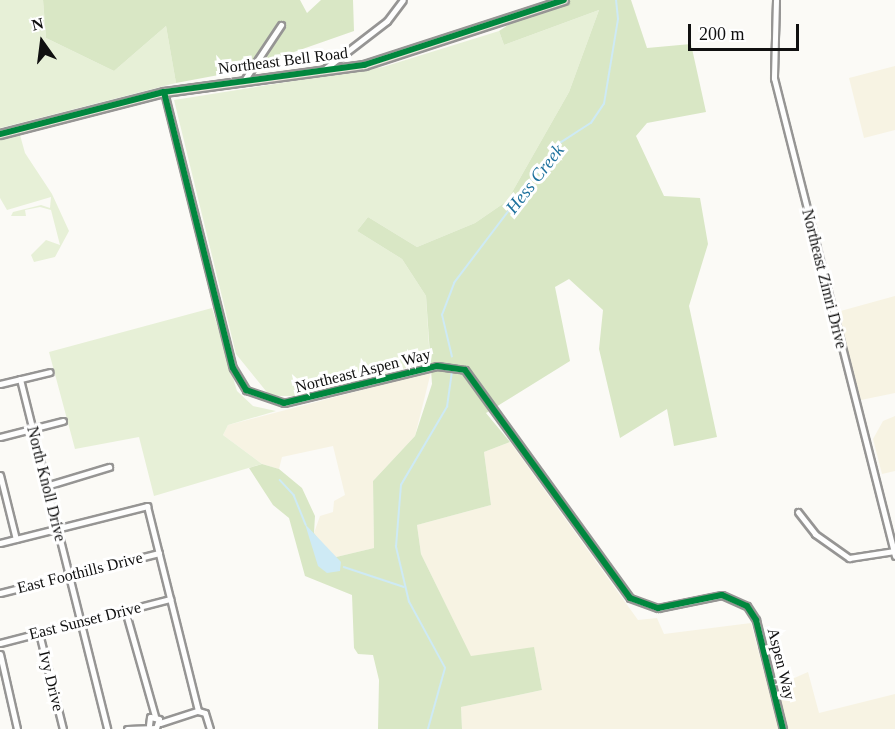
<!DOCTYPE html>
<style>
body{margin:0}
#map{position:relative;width:895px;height:729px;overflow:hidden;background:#fbfaf6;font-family:"Times New Roman",serif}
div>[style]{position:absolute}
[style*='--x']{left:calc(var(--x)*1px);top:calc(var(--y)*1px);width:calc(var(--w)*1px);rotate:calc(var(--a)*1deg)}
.farmland>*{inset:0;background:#f7f3e3}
.green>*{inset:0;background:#e7f0d7}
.forest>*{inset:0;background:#d9e7c5}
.water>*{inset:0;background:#ceeaf5}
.stream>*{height:1.5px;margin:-0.75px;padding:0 0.75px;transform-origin:0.75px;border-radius:0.75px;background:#ceeaf5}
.roads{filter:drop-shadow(2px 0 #969594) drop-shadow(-2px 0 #969594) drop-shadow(0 2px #969594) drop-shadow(0 -2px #969594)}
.minor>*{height:5px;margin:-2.5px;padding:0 2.5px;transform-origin:2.5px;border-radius:2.5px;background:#fefefe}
.major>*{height:7px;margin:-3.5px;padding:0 3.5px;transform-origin:3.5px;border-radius:3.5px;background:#ece6db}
.cycleway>*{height:6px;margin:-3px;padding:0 3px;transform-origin:3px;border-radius:3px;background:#00873e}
span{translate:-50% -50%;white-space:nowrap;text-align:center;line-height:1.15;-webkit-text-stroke:6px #fff;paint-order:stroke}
.street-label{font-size:16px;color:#101010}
.water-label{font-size:18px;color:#1d719d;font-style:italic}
.north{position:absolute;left:12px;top:12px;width:60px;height:60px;-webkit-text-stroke:4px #fff;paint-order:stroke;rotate:346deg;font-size:16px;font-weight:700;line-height:24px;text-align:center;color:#101010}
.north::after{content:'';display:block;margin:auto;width:21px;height:27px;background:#101010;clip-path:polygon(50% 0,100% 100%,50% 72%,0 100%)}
.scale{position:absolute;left:688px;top:24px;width:111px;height:27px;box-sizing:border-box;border:3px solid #101010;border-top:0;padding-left:8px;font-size:18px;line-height:21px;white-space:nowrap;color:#101010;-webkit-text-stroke:4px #fff;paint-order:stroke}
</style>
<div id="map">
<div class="farmland">
<div style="clip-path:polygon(895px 66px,895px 130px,864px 138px,849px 78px)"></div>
<div style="clip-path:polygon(895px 296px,895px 393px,861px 400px,837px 312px)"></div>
<div style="clip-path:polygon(431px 372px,415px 436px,373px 481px,374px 548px,332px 558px,314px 533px,320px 516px,333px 512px,334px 501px,345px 495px,333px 446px,282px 457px,279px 469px,262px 464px,223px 435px,228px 425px)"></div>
<div style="clip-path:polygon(895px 416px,895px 471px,882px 474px,873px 439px,883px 421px)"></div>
<div style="clip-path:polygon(510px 442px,638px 620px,657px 618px,664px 634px,751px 623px,779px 729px,462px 729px,461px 707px,542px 690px,534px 648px,471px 657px,421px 554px,417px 525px,491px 505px,484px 452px)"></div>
<div style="clip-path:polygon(808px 672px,819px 713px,895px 694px,895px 729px,787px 729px,779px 700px,792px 679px)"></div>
</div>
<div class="green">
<div style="clip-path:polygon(0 0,43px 0,46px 38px,114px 71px,166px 26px,176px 83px,0 128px)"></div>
<div style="clip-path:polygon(599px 10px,569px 92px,507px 201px,475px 223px,417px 247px,368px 217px,357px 231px,402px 259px,426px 296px,430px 362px,297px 396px,270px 396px,236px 354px,174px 100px,383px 67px,499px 31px,504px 45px)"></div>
<div style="clip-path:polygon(20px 135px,25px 153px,52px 194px,69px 231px,55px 257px,34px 262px,31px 255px,46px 240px,60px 245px,51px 210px,40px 207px,25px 210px,26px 216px,11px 216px,13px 212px,41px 205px,50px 208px,51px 197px,7px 210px,0 198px,0 140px)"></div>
<div style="clip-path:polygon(212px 308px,237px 391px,253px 406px,276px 411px,228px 425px,223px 435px,262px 464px,154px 496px,139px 437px,75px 449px,49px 352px)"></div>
</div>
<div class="forest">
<div style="clip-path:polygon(43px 0,300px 0,307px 13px,321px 0,353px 0,354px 31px,240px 71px,176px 83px,166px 26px,114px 71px,46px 38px)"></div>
<div style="clip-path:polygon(546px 0,631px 0,647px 48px,691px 44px,706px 112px,647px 123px,636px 136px,664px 196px,700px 198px,708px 244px,689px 306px,717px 437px,674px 446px,667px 409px,620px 438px,599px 349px,603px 310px,569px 279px,555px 287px,570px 361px,486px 413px,510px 442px,484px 452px,491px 505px,417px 525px,421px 554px,471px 656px,534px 647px,542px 690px,461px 707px,462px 729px,378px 729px,379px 680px,373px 655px,358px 654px,354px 648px,352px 595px,305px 576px,289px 518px,273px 505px,249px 468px,262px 464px,279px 469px,302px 488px,315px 516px,314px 533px,332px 558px,374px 548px,373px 481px,415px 436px,432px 384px,426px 296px,402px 259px,357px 231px,368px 217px,417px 247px,475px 223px,507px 201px,569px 92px,599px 10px,504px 45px,499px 31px)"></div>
</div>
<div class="water">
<div style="clip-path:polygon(305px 524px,341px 562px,340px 571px,327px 573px,318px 566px)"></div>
</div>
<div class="stream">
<div style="--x:452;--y:357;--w:43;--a:-103.4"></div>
<div style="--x:442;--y:315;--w:34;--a:-69"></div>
<div style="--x:454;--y:283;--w:176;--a:-52.9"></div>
<div style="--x:560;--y:143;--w:37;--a:-33"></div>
<div style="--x:591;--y:123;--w:23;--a:-56"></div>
<div style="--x:604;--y:104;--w:86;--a:-80.6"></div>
<div style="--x:618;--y:19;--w:19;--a:-96"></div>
<div style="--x:280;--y:480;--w:21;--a:47"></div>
<div style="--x:294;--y:495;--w:32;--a:68"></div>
<div style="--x:344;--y:567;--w:63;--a:18.4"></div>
<div style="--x:428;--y:729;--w:63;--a:-74.4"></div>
<div style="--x:445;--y:668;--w:75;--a:-118.6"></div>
<div style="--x:409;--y:602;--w:57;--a:-103.3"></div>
<div style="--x:396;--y:547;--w:62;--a:-85.4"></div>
<div style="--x:401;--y:485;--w:91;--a:-59.5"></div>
<div style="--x:447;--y:407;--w:35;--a:-82"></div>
</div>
<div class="roads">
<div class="minor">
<div style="--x:776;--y:0;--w:78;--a:91.5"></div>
<div style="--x:774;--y:78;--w:493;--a:75.8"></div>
<div style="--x:322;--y:71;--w:82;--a:-37.6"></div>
<div style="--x:387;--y:21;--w:26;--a:-53"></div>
<div style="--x:245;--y:79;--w:65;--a:-56.3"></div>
<div style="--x:164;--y:92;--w:284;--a:76"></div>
<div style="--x:233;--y:368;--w:26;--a:59"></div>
<div style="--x:246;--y:390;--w:40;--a:18.9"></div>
<div style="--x:284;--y:403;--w:157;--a:-13.6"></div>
<div style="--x:437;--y:366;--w:28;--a:8"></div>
<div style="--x:465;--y:370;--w:281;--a:54.1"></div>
<div style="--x:630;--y:598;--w:30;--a:20"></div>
<div style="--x:658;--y:608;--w:65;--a:-11.5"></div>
<div style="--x:722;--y:595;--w:27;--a:24"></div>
<div style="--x:747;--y:606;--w:17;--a:57"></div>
<div style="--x:756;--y:620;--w:112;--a:76.1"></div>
<div style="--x:20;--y:379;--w:361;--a:76"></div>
<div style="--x:0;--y:384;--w:51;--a:-13.5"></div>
<div style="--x:0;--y:437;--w:65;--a:-14.3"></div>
<div style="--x:0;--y:475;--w:66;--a:76"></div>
<div style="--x:46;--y:486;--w:66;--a:-16.8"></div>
<div style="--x:798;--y:512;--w:28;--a:52"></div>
<div style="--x:815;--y:534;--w:42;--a:35.2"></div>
<div style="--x:849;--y:558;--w:46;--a:-8.8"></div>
<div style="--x:0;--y:543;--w:152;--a:-14.1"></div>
<div style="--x:147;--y:506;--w:211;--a:76"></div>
<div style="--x:198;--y:711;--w:7;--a:16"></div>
<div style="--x:205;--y:713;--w:17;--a:73"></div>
<div style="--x:0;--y:593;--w:164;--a:-14.1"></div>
<div style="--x:125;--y:610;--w:110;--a:74.2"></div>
<div style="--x:39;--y:633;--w:99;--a:76"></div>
<div style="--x:0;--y:643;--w:176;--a:-14.5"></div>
<div style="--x:0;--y:654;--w:77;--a:77.2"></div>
<div style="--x:160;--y:723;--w:40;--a:-18"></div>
<div style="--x:127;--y:729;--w:29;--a:-2"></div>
<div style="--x:156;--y:728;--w:9;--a:-72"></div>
<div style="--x:159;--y:719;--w:9;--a:-167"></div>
<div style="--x:150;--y:717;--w:8;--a:97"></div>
</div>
<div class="major">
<div style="--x:0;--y:134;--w:169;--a:-14.4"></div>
<div style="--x:164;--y:92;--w:202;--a:-7.7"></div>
<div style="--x:364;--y:65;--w:210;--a:-18"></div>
</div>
</div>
<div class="cycleway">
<div style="--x:164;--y:92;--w:284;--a:76"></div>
<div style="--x:233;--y:368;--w:26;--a:59"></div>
<div style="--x:246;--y:390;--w:40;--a:18.9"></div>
<div style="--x:284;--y:403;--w:157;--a:-13.6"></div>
<div style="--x:437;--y:366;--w:28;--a:8"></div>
<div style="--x:465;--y:370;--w:281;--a:54.1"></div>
<div style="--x:630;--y:598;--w:30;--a:20"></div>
<div style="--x:658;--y:608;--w:65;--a:-11.5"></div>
<div style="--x:722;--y:595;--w:27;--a:24"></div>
<div style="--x:747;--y:606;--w:17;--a:57"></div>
<div style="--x:756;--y:620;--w:112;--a:76.1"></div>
<div style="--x:0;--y:134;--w:169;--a:-14.4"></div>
<div style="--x:164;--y:92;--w:202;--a:-7.7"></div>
<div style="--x:364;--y:65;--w:210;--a:-18"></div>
</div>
<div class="street-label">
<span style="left:283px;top:61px;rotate:-7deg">Northeast Bell Road</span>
<span style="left:824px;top:279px;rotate:76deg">Northeast Zimri Drive</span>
<span style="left:363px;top:371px;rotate:-14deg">Northeast Aspen Way</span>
<span style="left:46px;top:484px;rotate:76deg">North Knoll Drive</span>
<span style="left:80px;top:573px;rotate:-14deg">East Foothills Drive</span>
<span style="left:85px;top:621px;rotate:-14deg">East Sunset Drive</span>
<span style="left:781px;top:664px;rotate:76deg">Aspen Way</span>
<span style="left:51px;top:681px;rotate:76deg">Ivy Drive</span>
</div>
<div class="water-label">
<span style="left:535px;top:179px;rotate:-52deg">Hess Creek</span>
</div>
<div class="north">N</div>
<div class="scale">200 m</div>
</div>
